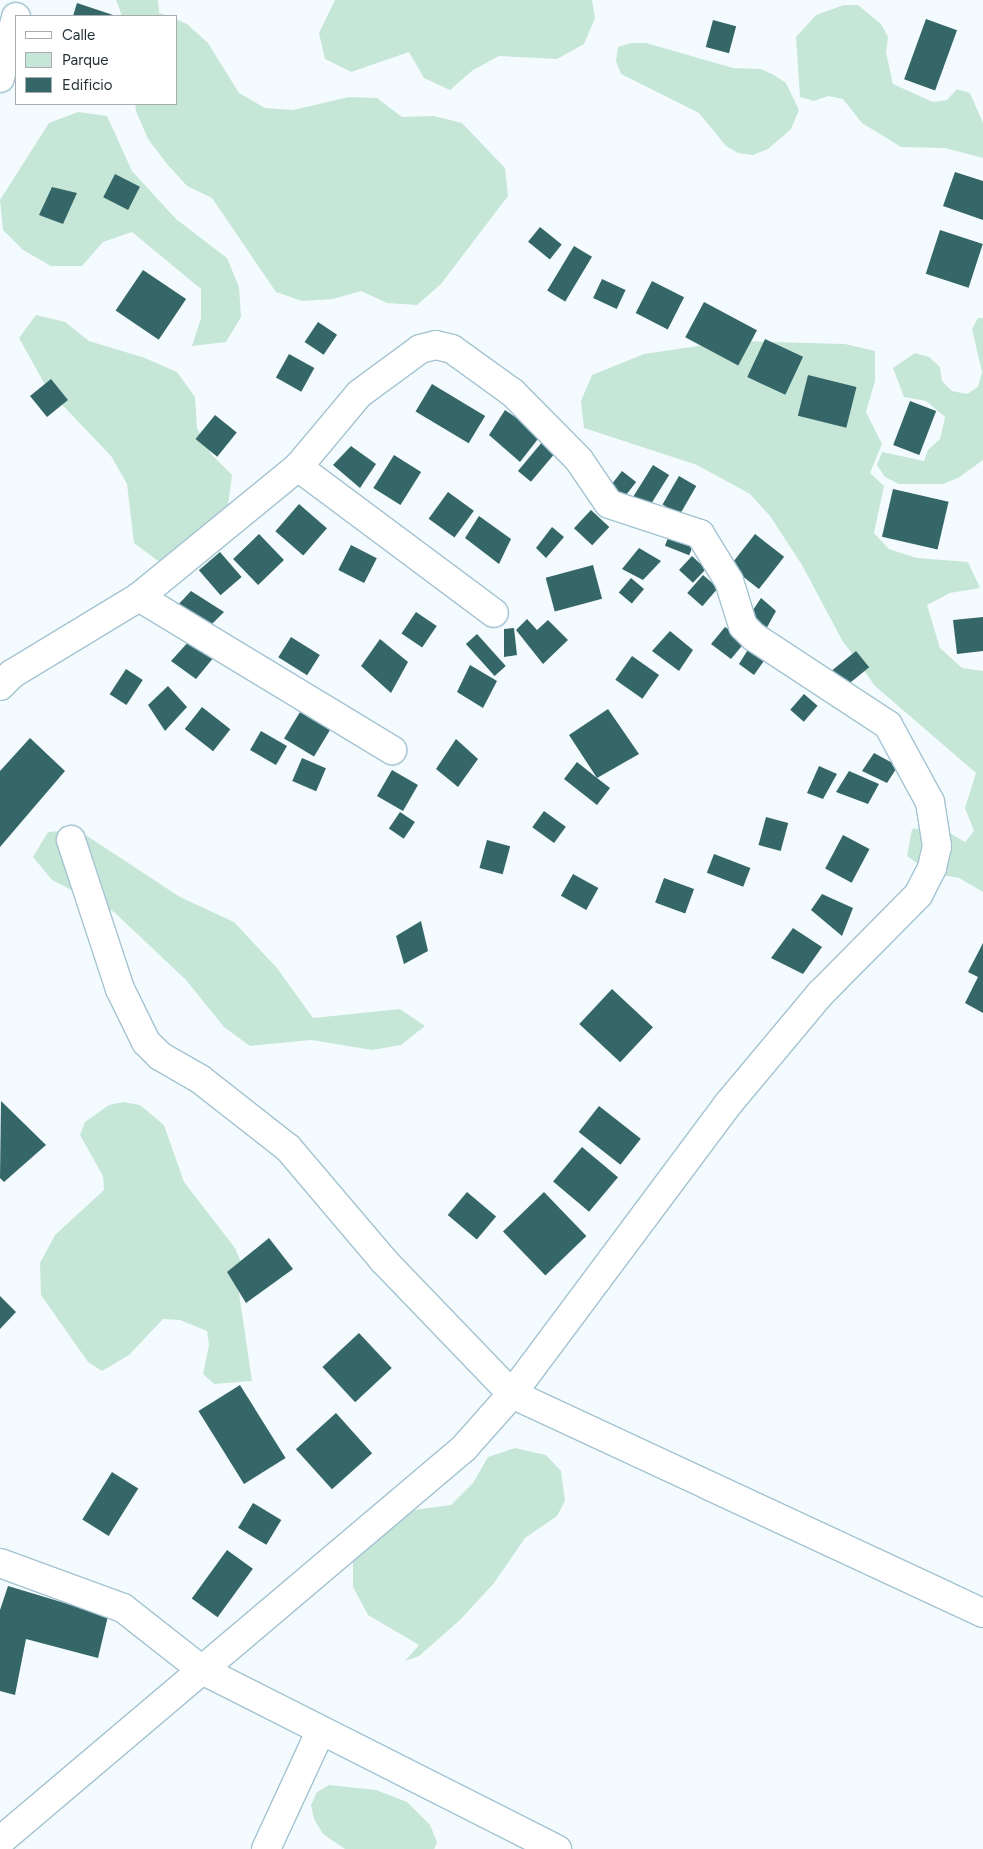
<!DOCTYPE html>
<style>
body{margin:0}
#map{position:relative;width:983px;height:1849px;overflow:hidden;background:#f4fbfe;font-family:Figtree,sans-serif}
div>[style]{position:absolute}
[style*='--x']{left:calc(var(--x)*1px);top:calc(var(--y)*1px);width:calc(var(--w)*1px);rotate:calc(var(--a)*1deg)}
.green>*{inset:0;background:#c6e7d7}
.building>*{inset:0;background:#356768;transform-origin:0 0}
.roads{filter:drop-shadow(1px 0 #a4c3d2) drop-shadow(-1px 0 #a4c3d2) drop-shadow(0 1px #a4c3d2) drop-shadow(0 -1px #a4c3d2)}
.minor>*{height:28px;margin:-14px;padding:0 14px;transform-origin:14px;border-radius:14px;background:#fff}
span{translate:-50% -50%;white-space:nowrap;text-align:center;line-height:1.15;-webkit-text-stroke:5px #fff;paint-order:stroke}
.legend{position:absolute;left:15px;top:15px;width:162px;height:90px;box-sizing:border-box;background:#fff;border:1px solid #a7acaf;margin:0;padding:6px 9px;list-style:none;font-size:15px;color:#233036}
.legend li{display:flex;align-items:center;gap:10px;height:25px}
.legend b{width:25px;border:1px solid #a7acaf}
</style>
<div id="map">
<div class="green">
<div style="clip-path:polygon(116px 0,158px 0,159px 13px,168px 16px,122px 16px)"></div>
<div style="clip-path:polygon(335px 0,592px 0,595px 18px,584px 44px,557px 59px,499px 56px,473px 70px,450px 90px,424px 78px,409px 52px,351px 72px,325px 59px,319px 33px)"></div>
<div style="clip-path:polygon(844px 5px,858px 5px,881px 24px,888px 37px,886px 52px,893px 84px,933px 102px,947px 100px,957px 89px,970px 93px,983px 123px,983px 158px,945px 148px,901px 147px,862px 123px,843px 99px,828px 96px,814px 101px,800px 97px,796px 37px,816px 15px)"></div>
<div style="clip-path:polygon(176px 19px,187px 24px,208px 43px,239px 93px,265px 108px,293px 110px,349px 97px,377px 98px,402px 117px,434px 116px,462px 123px,505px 168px,508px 196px,441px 284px,417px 305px,387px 303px,361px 291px,333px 299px,302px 301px,276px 292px,212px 198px,187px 186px,167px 164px,148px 139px,136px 111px,135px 104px,176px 104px)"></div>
<div style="clip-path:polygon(631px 43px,646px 43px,733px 68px,761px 69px,774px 75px,786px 83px,799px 110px,791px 129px,768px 149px,753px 155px,738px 153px,726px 146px,699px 113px,621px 74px,616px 61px,618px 47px)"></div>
<div style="clip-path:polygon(78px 112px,107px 116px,132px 171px,176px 219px,227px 258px,239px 287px,241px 317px,226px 342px,192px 346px,201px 318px,201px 289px,132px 232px,103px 242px,82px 266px,51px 266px,23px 250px,3px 230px,0 200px,49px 123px)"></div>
<div style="clip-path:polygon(36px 315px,65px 322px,89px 341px,145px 358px,177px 372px,195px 397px,197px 428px,211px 454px,232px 475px,227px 513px,186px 555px,158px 561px,134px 543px,127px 484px,111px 456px,48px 390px,19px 338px)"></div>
<div style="clip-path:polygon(978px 318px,983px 318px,983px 460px,958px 478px,943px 484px,899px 484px,885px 477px,877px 465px,882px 452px,924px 461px,928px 450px,940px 439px,945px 417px,926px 401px,904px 397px,893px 368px,915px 353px,929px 357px,940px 367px,942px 381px,952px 391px,967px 394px,978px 387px,982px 372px,972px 329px)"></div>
<div style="clip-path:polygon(731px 341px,845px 344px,875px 351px,875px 381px,866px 412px,882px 444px,870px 473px,884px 486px,874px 533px,889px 549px,917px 558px,968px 562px,980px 588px,950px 593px,927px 605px,940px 648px,962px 668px,983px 671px,983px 892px,959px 878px,931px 873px,907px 856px,912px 829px,939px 827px,965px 842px,974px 831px,965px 808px,976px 773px,875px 686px,842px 640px,802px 565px,770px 516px,750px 494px,697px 465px,584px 428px,581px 401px,592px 375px,644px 354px)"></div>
<div style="clip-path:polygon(78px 830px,180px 897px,234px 922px,277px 968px,313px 1018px,400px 1009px,425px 1026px,401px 1045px,372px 1050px,311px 1040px,250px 1046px,224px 1027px,186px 980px,114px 912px,52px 880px,33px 857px,48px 832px)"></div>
<div style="clip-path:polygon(123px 1102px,140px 1105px,164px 1125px,184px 1182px,235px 1248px,241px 1262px,239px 1293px,252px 1381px,214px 1384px,203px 1374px,209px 1345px,207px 1331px,180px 1320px,163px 1319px,129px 1355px,102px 1371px,88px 1362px,41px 1295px,40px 1263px,55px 1235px,104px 1190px,103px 1176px,80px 1135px,85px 1122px,109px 1105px)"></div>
<div style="clip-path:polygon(515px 1448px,546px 1455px,561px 1471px,565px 1501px,557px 1516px,525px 1538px,494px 1583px,460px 1620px,419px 1656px,405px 1661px,419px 1645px,368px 1615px,353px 1587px,353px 1559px,406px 1511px,451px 1505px,473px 1483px,488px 1457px)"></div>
<div style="clip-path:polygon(329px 1785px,376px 1790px,407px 1802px,430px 1825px,437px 1842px,434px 1849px,345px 1849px,323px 1834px,314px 1819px,311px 1805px,317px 1792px)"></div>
</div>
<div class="building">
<div style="clip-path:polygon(77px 3px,116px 16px,73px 16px)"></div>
<div style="left:926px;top:19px;width:33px;height:64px;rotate:20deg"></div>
<div style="left:713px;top:20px;width:24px;height:28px;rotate:15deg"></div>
<div style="clip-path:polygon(955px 172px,983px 181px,983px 220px,943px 206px)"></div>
<div style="left:115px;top:174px;width:28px;height:26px;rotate:27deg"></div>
<div style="clip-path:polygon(52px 187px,77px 193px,63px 224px,39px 215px)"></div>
<div style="left:540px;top:227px;width:28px;height:19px;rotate:39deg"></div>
<div style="left:940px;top:230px;width:45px;height:46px;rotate:18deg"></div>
<div style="left:574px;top:246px;width:21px;height:52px;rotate:31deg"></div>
<div style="left:143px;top:270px;width:52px;height:49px;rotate:34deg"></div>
<div style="left:602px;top:279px;width:26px;height:21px;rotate:25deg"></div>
<div style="left:652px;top:281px;width:36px;height:36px;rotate:27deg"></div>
<div style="left:704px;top:302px;width:60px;height:40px;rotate:28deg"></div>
<div style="left:318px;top:322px;width:23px;height:24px;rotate:34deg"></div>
<div style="left:765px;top:339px;width:42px;height:42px;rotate:25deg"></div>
<div style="left:289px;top:354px;width:29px;height:27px;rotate:29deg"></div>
<div style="left:808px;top:375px;width:50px;height:42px;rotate:14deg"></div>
<div style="left:51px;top:379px;width:27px;height:27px;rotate:51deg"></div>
<div style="left:432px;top:384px;width:62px;height:32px;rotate:31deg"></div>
<div style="left:910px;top:401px;width:28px;height:47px;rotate:21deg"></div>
<div style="clip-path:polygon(505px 410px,541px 435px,520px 462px,489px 435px)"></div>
<div style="left:215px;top:415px;width:28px;height:31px;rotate:39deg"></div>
<div style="left:543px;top:441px;width:17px;height:39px;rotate:40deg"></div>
<div style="clip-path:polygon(351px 446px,376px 464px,360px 488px,333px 465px)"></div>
<div style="left:394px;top:455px;width:32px;height:39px;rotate:32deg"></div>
<div style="left:653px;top:465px;width:19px;height:38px;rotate:32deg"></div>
<div style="left:622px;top:471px;width:18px;height:26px;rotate:38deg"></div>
<div style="left:679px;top:476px;width:20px;height:33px;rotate:30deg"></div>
<div style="left:893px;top:489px;width:57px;height:49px;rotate:13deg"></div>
<div style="left:448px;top:492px;width:32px;height:33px;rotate:36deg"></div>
<div style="left:299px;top:504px;width:37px;height:36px;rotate:41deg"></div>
<div style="left:591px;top:510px;width:25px;height:25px;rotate:43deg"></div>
<div style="clip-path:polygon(479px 516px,511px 539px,499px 564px,465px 538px)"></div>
<div style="clip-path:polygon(552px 527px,564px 537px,546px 558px,536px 548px)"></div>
<div style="left:671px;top:530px;width:26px;height:17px;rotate:21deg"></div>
<div style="left:259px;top:534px;width:36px;height:36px;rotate:46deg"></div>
<div style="left:755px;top:534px;width:37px;height:41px;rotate:38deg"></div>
<div style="left:351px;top:545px;width:29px;height:28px;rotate:27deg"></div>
<div style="clip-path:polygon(639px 548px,661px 561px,643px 580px,622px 569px)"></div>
<div style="left:220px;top:552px;width:33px;height:28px;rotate:49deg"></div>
<div style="left:692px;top:556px;width:19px;height:19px;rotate:43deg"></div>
<div style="left:593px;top:565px;width:35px;height:49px;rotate:75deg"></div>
<div style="left:703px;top:575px;width:20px;height:24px;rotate:41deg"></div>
<div style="left:631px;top:578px;width:17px;height:19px;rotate:40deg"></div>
<div style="clip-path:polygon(191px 591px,224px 612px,204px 632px,175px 608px)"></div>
<div style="clip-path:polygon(761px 598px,776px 611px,765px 631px,749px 616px)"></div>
<div style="left:416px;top:612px;width:25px;height:26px;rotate:34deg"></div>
<div style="clip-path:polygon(983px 617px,983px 651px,957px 654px,953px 620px)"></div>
<div style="clip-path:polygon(527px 619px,537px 630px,548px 620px,568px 640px,543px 664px,516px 630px)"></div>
<div style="clip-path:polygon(725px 627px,746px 641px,731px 659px,711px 644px)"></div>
<div style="clip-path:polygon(514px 628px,517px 655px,504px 657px,504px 629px)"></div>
<div style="clip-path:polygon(670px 631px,693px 650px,679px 671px,652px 651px)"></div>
<div style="left:477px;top:634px;width:43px;height:15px;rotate:48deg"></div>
<div style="left:291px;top:637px;width:34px;height:24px;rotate:32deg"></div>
<div style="clip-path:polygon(380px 639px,408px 662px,391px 693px,361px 666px)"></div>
<div style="clip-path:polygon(190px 640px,214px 657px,196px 679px,171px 661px)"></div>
<div style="clip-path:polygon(749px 648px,766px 658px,754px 675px,739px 664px)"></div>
<div style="left:856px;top:651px;width:21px;height:35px;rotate:51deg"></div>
<div style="left:632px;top:656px;width:33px;height:29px;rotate:35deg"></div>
<div style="clip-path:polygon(470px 665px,497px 681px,483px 708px,457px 692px)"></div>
<div style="left:126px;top:669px;width:20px;height:30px;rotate:33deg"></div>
<div style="clip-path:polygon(168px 686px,187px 707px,165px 731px,148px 705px)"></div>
<div style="left:804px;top:694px;width:18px;height:21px;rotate:41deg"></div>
<div style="left:202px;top:707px;width:36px;height:28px;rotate:38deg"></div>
<div style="clip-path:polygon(608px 709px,639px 754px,597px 778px,610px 788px,597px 805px,564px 779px,577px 762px,597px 778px,569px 735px)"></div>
<div style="left:300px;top:712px;width:35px;height:31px;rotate:31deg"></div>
<div style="left:261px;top:731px;width:30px;height:22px;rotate:30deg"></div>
<div style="clip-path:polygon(30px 738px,65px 771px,0 847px,0 771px)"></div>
<div style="clip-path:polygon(456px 739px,478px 759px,458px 787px,436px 769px)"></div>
<div style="clip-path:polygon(874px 753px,898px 766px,887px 783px,862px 771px)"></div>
<div style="left:302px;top:758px;width:26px;height:25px;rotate:23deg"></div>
<div style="clip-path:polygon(819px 766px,837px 774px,823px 799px,807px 793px)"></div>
<div style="left:392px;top:770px;width:30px;height:30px;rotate:30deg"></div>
<div style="clip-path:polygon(849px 771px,879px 784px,868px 804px,836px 792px)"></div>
<div style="left:544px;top:811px;width:27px;height:20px;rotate:36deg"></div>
<div style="left:400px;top:812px;width:18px;height:20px;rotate:34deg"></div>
<div style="left:766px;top:817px;width:23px;height:29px;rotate:15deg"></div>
<div style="left:843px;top:835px;width:30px;height:38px;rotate:28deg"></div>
<div style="left:487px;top:840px;width:24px;height:29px;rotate:15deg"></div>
<div style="left:714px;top:854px;width:39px;height:20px;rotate:21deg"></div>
<div style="left:573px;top:874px;width:29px;height:25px;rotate:29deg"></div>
<div style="left:664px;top:878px;width:32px;height:26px;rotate:20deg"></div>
<div style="clip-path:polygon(822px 894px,853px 908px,842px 936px,811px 910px)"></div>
<div style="clip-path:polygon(421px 921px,428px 951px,404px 964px,396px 936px)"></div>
<div style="clip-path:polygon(793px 928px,822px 947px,803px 974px,771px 958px)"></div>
<div style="clip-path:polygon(983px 943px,983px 1013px,965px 1003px,978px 977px,968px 972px)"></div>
<div style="left:612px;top:989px;width:56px;height:48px;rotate:43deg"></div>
<div style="clip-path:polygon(1px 1101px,46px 1145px,4px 1182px,0 1178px)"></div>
<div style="left:599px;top:1106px;width:53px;height:33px;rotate:38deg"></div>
<div style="left:582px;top:1147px;width:47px;height:45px;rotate:40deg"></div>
<div style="left:467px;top:1192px;width:38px;height:30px;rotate:40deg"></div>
<div style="left:544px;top:1192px;width:61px;height:57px;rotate:46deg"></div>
<div style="clip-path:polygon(269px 1238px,293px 1269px,246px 1303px,227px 1272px)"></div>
<div style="clip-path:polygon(0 1296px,16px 1312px,0 1329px)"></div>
<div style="left:359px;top:1333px;width:48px;height:50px;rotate:47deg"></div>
<div style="left:240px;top:1385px;width:86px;height:49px;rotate:58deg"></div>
<div style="left:336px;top:1413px;width:54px;height:54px;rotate:48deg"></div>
<div style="left:112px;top:1472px;width:31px;height:56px;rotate:32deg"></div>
<div style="left:253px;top:1503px;width:33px;height:29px;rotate:31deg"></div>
<div style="left:227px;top:1550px;width:32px;height:60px;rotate:36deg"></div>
<div style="clip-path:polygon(8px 1586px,108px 1616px,98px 1658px,26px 1639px,15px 1695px,0 1691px,0 1610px)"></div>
</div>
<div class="roads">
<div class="minor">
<div style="--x:0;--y:78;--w:63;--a:-75.3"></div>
<div style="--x:298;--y:467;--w:244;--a:36.7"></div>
<div style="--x:139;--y:597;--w:296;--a:31.2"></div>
<div style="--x:0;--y:686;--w:17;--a:-45"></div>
<div style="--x:12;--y:674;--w:149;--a:-31.2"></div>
<div style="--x:139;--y:597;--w:205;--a:-39.3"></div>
<div style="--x:298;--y:467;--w:95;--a:-50.1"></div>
<div style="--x:359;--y:394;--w:76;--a:-36.4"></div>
<div style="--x:420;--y:349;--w:16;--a:-14"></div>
<div style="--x:436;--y:345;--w:16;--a:14"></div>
<div style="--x:452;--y:349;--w:75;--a:35.8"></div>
<div style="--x:513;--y:393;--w:94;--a:45.4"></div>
<div style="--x:579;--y:460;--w:53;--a:55.7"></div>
<div style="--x:609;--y:504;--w:96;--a:18.2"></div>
<div style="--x:700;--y:534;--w:55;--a:58.3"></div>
<div style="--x:729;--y:581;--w:47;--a:72.7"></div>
<div style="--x:743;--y:626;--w:16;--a:45"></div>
<div style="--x:754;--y:637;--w:160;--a:33.3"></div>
<div style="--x:888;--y:725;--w:88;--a:61.4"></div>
<div style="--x:930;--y:802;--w:45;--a:81"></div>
<div style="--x:937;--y:846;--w:23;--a:103"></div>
<div style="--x:932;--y:868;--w:30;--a:117"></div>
<div style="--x:918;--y:895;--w:139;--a:134.7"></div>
<div style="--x:820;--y:994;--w:143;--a:129.9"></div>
<div style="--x:728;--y:1104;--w:362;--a:126.7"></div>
<div style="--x:512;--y:1394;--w:185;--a:-133.9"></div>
<div style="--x:384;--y:1261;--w:148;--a:-130.3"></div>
<div style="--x:288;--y:1148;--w:112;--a:-141.9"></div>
<div style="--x:200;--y:1079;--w:46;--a:-150.1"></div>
<div style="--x:160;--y:1056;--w:20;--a:-135"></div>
<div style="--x:146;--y:1042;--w:59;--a:-116.1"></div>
<div style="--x:120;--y:989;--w:157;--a:-108.2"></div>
<div style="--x:0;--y:1563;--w:131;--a:20.1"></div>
<div style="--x:123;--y:1608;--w:100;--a:38.1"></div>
<div style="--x:202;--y:1670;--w:398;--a:26.8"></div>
<div style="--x:0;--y:1841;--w:608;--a:-40.26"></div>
<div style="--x:464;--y:1448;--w:72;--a:-48.4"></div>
<div style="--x:512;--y:1394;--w:519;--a:24.94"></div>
<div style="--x:266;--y:1849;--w:129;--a:-65.2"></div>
</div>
</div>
<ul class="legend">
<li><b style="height:6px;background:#fff"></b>Calle</li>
<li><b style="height:14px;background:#c6e7d7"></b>Parque</li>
<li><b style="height:14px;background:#356768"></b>Edificio</li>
</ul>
</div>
